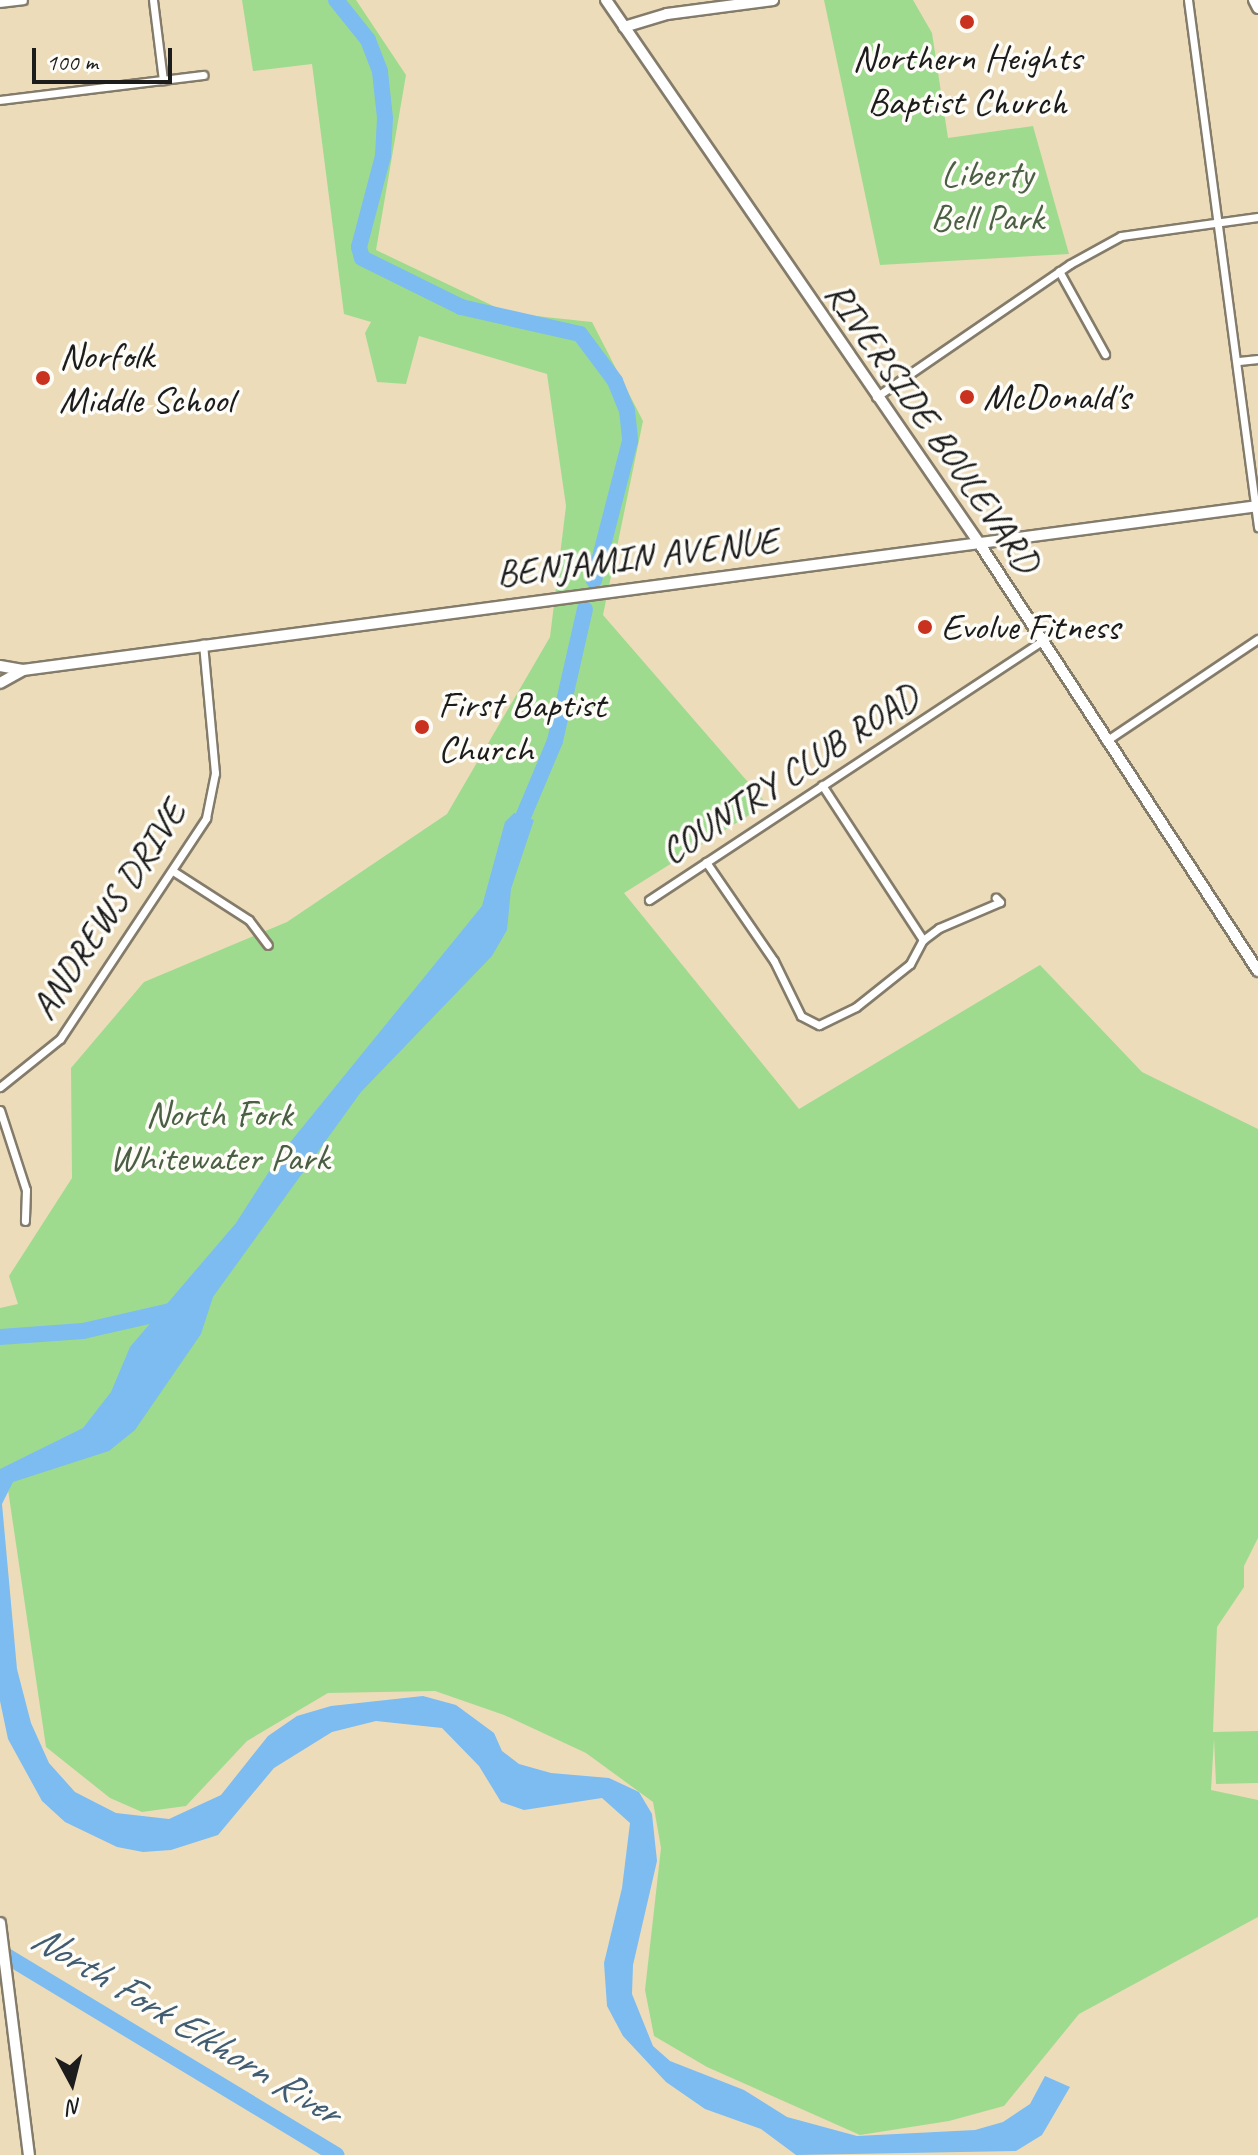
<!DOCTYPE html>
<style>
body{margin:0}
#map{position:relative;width:1258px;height:2155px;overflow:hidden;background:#eddcba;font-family:Caveat,sans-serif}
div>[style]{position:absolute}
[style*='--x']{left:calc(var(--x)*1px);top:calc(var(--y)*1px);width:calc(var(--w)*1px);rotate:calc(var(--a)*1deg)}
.green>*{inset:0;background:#9fdb8f}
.water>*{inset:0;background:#7cbcf1}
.river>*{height:16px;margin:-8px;padding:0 8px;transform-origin:8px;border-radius:8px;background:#7cbcf1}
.roads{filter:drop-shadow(2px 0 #847c6b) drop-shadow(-2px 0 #847c6b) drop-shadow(0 2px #847c6b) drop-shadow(0 -2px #847c6b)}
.street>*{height:7px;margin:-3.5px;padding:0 3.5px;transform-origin:3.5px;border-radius:3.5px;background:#fff}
.secondary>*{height:10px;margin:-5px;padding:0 5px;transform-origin:5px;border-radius:5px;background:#fff}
.dots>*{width:22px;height:22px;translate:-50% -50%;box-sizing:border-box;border:4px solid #fdfcf7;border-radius:50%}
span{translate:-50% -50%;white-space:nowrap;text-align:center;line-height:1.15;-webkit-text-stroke:7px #fdfcf7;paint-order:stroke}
.poi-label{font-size:38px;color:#1c1c1c}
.left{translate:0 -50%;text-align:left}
.park-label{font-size:38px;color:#4a5f44}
.street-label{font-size:38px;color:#1c1c1c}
.water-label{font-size:40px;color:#425c71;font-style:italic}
.north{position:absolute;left:32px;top:2043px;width:80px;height:80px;-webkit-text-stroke:6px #fdfcf7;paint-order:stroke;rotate:173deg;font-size:22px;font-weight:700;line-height:32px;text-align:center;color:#1c1c1c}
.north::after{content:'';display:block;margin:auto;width:28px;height:36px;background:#1c1c1c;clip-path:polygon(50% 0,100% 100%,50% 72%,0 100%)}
.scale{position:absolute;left:32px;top:48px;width:140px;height:36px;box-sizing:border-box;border:4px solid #1c1c1c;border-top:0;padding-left:10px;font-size:24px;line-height:28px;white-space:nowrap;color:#1c1c1c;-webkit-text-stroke:6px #fdfcf7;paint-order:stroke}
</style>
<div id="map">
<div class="green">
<div style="clip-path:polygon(242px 0,356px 0,406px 75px,376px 250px,508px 313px,592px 322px,643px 421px,603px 615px,767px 804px,624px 893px,799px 1109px,1040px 965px,1142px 1072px,1258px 1129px,1258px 1538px,1244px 1566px,1244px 1587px,1217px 1627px,1213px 1732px,1258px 1731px,1258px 1783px,1216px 1784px,1214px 1739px,1211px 1790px,1258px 1800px,1258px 1917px,1079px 2014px,1004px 2106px,949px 2121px,860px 2135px,707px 2067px,654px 2036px,645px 1990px,661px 1848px,653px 1802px,586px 1753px,504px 1715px,435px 1691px,328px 1693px,247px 1741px,186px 1806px,142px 1812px,110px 1798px,46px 1747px,7px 1483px,0 1484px,0 1308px,18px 1304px,9px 1276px,72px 1178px,71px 1068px,144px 982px,287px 922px,447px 814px,550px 637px,566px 506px,547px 374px,419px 336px,406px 384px,377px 382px,365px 333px,371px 322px,344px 314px,312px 64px,253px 71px)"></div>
<div style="clip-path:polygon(824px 0,913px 0,932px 33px,948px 138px,1033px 126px,1069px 254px,880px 265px)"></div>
</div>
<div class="water">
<div style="clip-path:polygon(514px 813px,534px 820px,511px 889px,507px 930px,492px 956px,361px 1092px,213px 1297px,201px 1334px,135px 1430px,109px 1451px,13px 1482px,2px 1504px,17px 1669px,31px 1723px,49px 1763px,75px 1792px,116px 1813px,169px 1819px,221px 1795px,268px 1736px,297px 1716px,331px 1706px,423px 1696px,456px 1705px,494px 1733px,502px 1751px,519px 1764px,551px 1773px,609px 1778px,639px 1792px,652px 1814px,657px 1861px,633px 1965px,632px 1994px,653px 2046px,670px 2061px,744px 2090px,787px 2117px,857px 2136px,975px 2130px,1003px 2122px,1030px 2104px,1045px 2076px,1070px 2087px,1042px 2135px,1016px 2151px,796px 2155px,761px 2129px,705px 2109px,666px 2082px,623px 2036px,607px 2006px,604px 1963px,622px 1888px,630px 1823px,602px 1798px,524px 1810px,501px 1802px,479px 1766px,442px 1728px,376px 1721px,332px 1732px,274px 1768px,218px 1835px,171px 1850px,143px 1852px,117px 1847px,65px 1822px,42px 1801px,8px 1739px,0 1701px,0 1469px,83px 1428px,111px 1392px,130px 1347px,236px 1223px,279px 1156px,482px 906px,505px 822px)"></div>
</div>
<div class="river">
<div style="--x:336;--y:0;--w:51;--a:51.3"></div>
<div style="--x:368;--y:40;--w:34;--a:69"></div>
<div style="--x:380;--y:72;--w:46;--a:83.8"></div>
<div style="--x:385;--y:118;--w:38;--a:93"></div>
<div style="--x:383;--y:156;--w:94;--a:104.8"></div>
<div style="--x:359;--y:247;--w:11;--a:75"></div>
<div style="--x:362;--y:258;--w:110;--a:26.3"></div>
<div style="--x:461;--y:307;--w:122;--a:12.8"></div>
<div style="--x:580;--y:334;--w:59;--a:53.3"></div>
<div style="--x:615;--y:381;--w:31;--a:68"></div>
<div style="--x:627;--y:410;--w:31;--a:84"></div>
<div style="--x:630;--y:441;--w:144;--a:104.5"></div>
<div style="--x:515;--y:836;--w:103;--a:-67.2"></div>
<div style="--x:555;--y:741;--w:135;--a:-77.2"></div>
<div style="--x:0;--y:1337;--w:83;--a:-4.1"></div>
<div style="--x:83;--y:1331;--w:98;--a:-12.9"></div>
<div style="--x:0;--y:1952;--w:393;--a:31.1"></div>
</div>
<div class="roads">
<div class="street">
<div style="--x:153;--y:0;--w:81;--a:82.9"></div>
<div style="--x:1188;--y:0;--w:532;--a:82.43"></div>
<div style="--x:0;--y:3;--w:23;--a:-7"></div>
<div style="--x:0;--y:100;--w:205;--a:-7"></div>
<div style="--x:1059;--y:271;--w:95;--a:61"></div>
<div style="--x:1239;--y:361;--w:19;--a:-6"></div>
<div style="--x:876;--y:397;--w:235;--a:-34.4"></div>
<div style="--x:1070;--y:264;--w:58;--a:-28.8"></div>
<div style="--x:1121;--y:236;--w:138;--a:-7.9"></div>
<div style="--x:1106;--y:741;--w:183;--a:-33.9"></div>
<div style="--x:822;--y:785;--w:185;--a:56.9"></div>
<div style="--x:706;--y:862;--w:120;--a:55.5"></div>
<div style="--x:774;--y:961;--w:61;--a:63.9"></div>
<div style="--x:801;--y:1016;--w:20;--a:27"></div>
<div style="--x:819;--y:1025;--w:41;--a:-25.9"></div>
<div style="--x:856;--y:1007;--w:69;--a:-38.5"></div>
<div style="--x:910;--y:964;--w:27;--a:-62"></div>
<div style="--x:923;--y:940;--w:20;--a:-37"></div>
<div style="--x:939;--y:928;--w:66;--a:-23.1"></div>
<div style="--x:1000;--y:902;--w:6;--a:-135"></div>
<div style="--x:173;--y:871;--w:90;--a:32.8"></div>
<div style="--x:249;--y:920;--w:31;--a:53"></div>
<div style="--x:649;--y:900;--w:469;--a:-33.4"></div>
<div style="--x:0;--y:1087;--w:77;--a:-38.7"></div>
<div style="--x:60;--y:1039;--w:265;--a:-56.5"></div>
<div style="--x:206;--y:818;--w:46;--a:-78.7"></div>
<div style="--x:215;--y:773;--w:130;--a:-95.3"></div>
<div style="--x:0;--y:1110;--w:84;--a:72"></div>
<div style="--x:26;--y:1190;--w:31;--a:92"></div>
</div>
<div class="secondary">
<div style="--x:606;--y:0;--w:659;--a:55.51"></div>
<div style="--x:979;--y:543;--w:511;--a:56.9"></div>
<div style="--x:1254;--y:0;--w:9;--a:63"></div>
<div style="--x:624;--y:27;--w:45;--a:-16.8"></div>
<div style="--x:667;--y:14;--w:107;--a:-7.5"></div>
<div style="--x:0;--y:666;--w:23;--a:10"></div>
<div style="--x:23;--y:670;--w:1246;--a:-7.56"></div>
<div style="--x:0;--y:683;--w:26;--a:-29"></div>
<div style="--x:0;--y:1923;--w:234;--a:82.9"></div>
</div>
</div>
<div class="dots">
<div style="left:967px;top:22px;background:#c8321e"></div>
<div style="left:43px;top:378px;background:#c8321e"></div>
<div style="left:967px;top:397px;background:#c8321e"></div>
<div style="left:925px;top:627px;background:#c8321e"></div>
<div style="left:422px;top:727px;background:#c8321e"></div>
</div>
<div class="poi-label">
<span style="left:967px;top:80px">Northern Heights<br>Baptist Church</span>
<span class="left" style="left:59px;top:378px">Norfolk<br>Middle School</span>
<span class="left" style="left:983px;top:397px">McDonald's</span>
<span class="left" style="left:941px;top:627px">Evolve Fitness</span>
<span class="left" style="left:438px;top:727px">First Baptist<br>Church</span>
</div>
<div class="park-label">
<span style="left:987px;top:196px">Liberty<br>Bell Park</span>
<span style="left:219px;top:1136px">North Fork<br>Whitewater Park</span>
</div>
<div class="street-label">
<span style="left:933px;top:427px;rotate:55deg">RIVERSIDE BOULEVARD</span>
<span style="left:637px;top:557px;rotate:-7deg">BENJAMIN AVENUE</span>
<span style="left:789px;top:774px;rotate:-33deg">COUNTRY CLUB ROAD</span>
<span style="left:108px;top:910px;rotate:-57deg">ANDREWS DRIVE</span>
</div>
<div class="water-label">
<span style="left:186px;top:2024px;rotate:31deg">North Fork Elkhorn River</span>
</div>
<div class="north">N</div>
<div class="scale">100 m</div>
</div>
